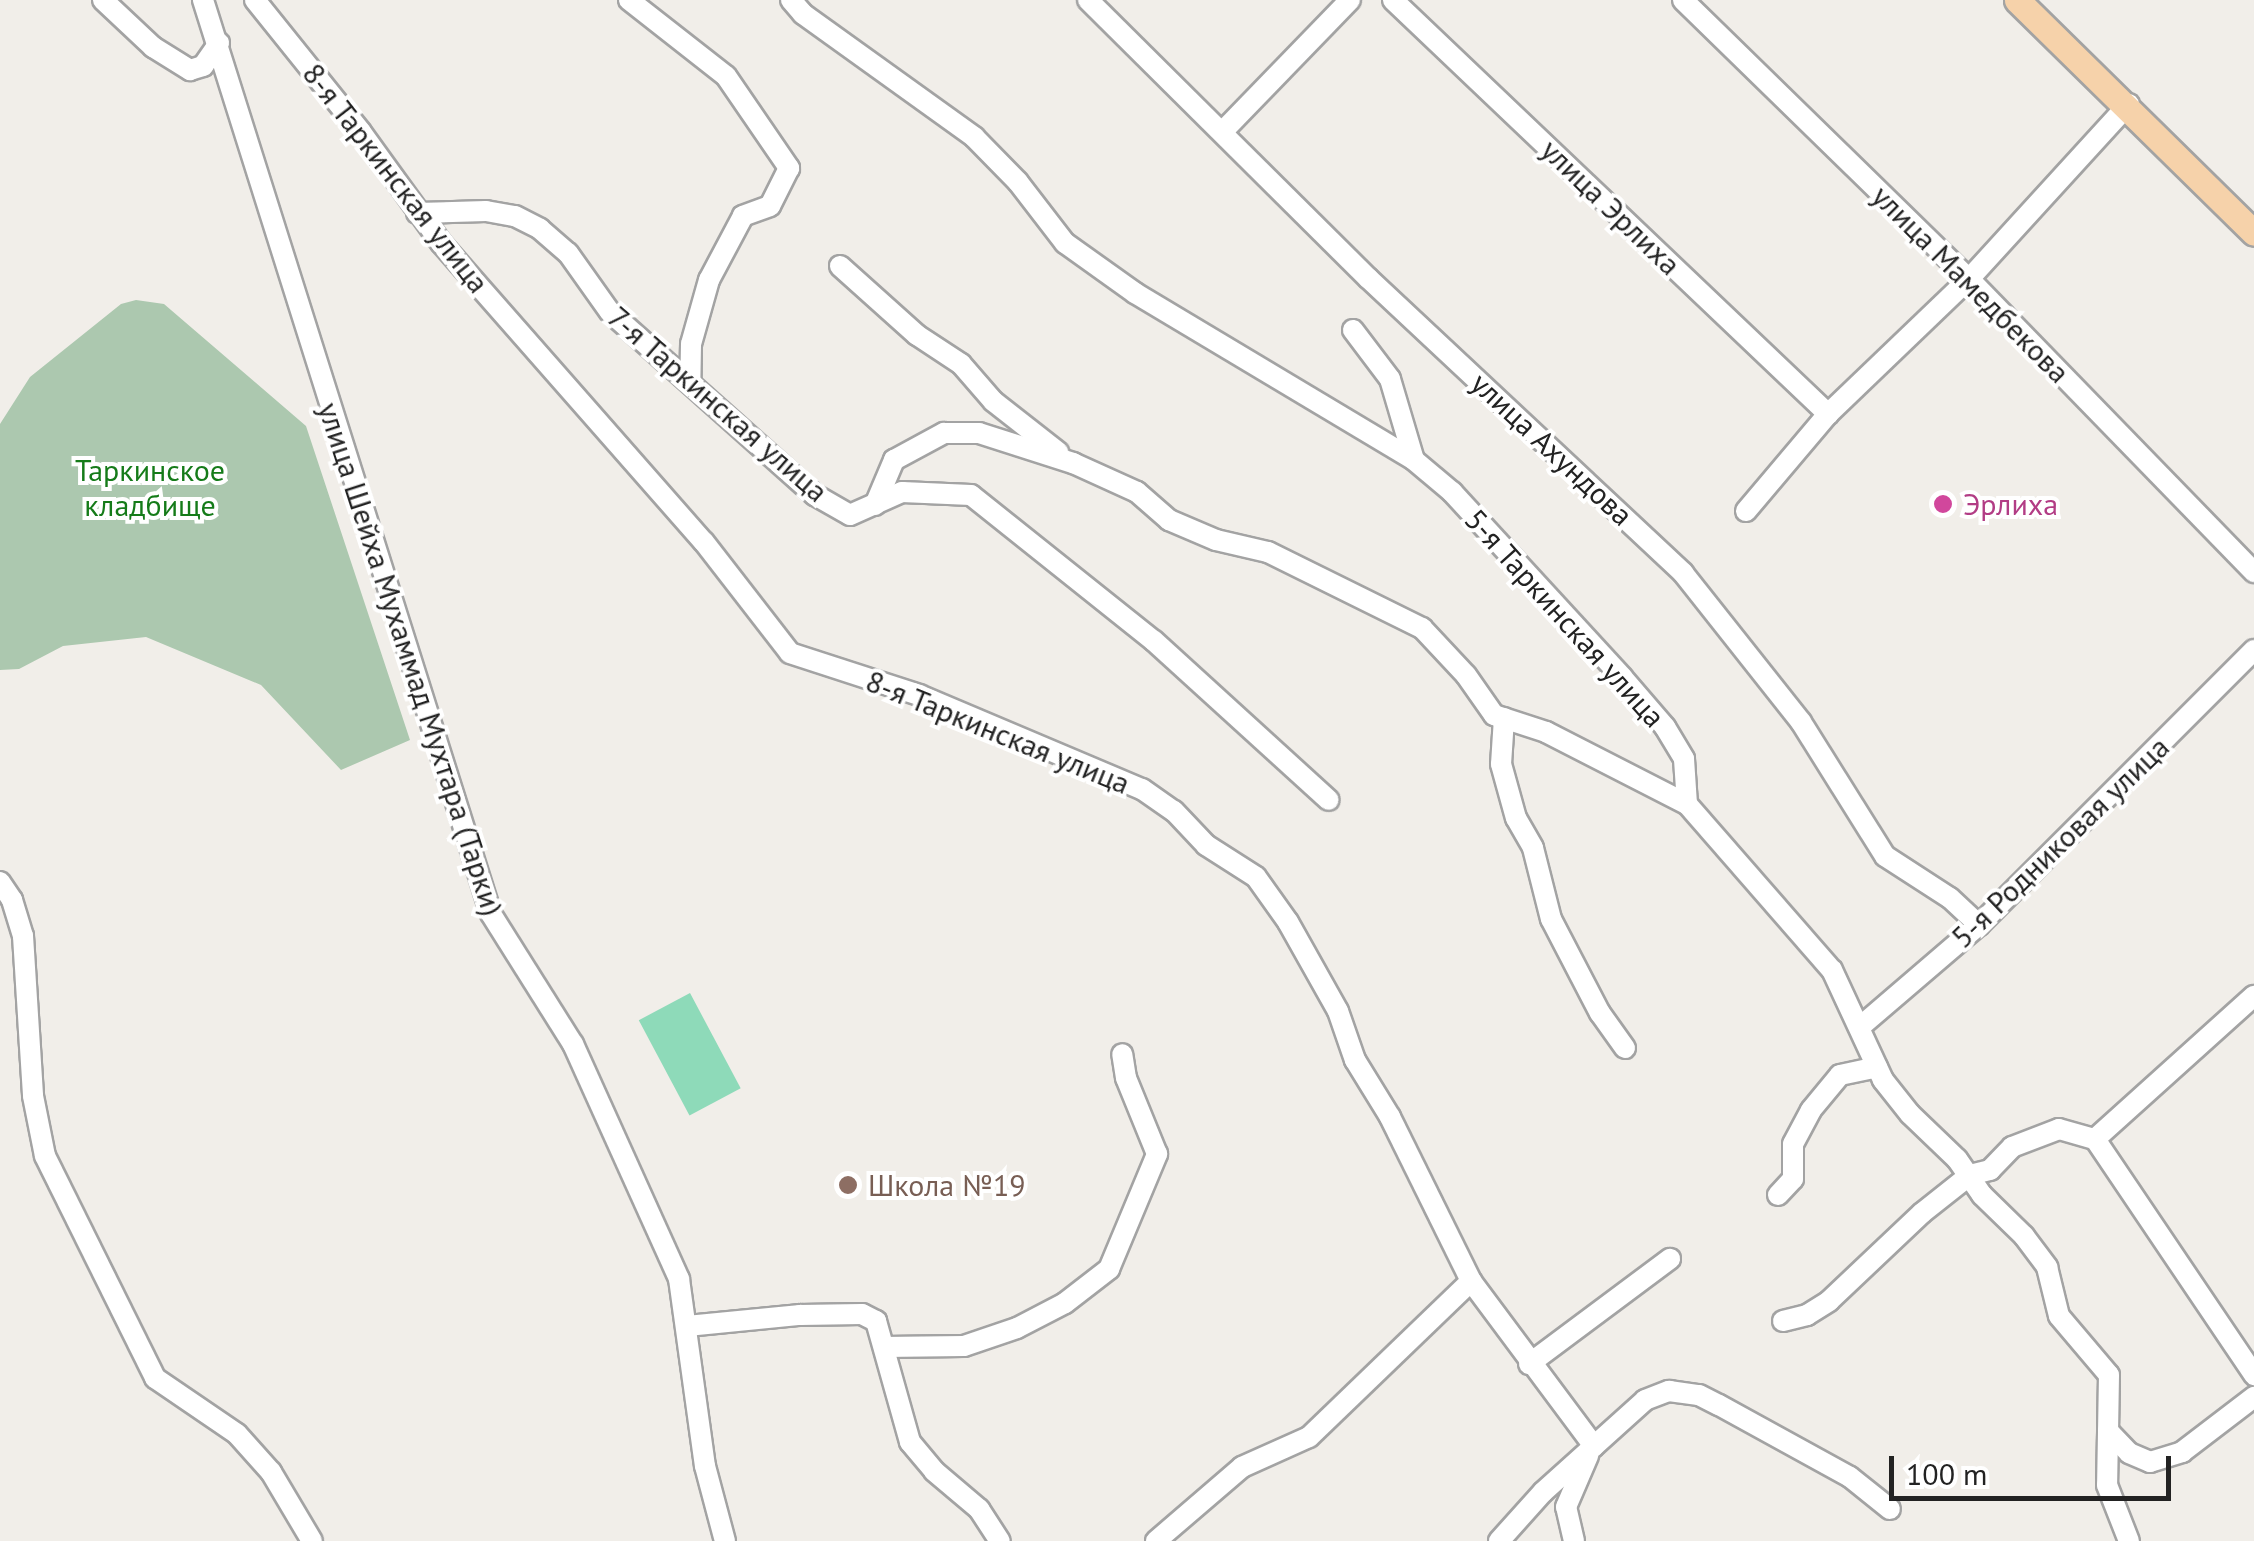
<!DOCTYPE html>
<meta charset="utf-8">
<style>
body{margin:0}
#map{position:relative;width:2254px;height:1541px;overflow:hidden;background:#f1eee9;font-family:"PT Sans",sans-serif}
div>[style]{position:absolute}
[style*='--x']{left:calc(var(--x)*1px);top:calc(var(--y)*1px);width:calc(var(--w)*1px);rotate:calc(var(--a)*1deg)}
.cemetery>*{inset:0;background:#acc8af}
.pitch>*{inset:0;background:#8edab9;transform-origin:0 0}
.roads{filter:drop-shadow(2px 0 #a3a3a3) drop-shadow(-2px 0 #a3a3a3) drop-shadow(0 2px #a3a3a3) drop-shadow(0 -2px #a3a3a3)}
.minor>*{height:20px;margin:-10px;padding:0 10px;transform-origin:10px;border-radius:10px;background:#fff}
.major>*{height:25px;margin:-12.5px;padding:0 12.5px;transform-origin:12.5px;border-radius:12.5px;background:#f6d2aa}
.dots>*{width:28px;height:28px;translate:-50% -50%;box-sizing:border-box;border:5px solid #fff;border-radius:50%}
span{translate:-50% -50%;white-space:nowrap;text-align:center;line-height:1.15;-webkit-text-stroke:8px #fff;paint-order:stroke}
.street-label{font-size:30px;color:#222}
.park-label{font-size:30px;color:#157b19}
.hotel-label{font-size:30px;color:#b23c85}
.left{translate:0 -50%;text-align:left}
.education-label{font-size:30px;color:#785e54}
.scale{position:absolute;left:1889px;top:1456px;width:282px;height:45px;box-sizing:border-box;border:5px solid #222;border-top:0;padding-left:12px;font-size:30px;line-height:35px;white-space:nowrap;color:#222;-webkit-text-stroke:8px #fff;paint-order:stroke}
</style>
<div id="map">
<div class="cemetery">
<div style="clip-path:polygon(136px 300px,164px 304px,306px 426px,410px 740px,341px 770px,261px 685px,146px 637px,63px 646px,19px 669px,0 670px,0 424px,30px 377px,121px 304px)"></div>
</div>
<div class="pitch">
<div style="left:690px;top:993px;width:108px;height:58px;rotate:62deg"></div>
</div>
<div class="roads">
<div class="minor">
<div style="--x:103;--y:0;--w:69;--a:43.2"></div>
<div style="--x:153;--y:47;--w:44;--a:31.9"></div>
<div style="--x:190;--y:70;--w:14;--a:-17"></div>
<div style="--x:203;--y:66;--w:28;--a:-55"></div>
<div style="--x:203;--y:0;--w:958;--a:72.51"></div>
<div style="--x:491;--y:914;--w:154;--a:57.8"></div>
<div style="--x:573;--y:1044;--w:258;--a:65.7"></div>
<div style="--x:679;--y:1279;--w:189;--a:82.1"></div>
<div style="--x:705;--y:1466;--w:78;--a:75.1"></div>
<div style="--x:255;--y:0;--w:169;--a:51.2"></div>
<div style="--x:361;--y:132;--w:137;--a:54.2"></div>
<div style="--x:441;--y:243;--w:398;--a:48.7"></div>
<div style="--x:704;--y:542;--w:140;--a:52.2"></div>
<div style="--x:790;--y:653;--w:136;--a:18"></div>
<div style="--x:919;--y:695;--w:242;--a:22.9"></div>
<div style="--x:1142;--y:789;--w:39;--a:35"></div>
<div style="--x:1174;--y:811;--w:47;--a:46.7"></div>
<div style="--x:1206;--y:845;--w:59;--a:32.6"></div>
<div style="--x:1256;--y:877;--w:55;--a:54.6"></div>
<div style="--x:1288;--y:922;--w:102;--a:60.7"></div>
<div style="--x:1338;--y:1011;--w:52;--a:70.9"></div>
<div style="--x:1355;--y:1060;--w:67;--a:58.4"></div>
<div style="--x:1390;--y:1117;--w:183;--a:63.7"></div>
<div style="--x:1471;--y:1281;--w:206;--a:53.3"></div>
<div style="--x:629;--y:0;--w:123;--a:38.1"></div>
<div style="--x:726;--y:76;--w:112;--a:55.6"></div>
<div style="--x:789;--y:168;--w:42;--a:116.6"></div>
<div style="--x:770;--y:206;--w:29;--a:160"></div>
<div style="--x:743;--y:216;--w:72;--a:118"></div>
<div style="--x:709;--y:280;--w:66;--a:105.7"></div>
<div style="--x:691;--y:344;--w:39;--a:91"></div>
<div style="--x:791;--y:0;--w:18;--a:49"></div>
<div style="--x:803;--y:14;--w:211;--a:35.7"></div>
<div style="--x:974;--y:137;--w:63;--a:45.6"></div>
<div style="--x:1018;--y:182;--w:77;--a:52.4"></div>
<div style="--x:1065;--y:243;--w:86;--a:35.5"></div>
<div style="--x:1135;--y:293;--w:325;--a:30.9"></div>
<div style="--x:1414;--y:460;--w:50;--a:40.1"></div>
<div style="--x:1452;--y:492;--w:251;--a:47.4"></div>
<div style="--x:1622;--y:677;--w:66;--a:49.3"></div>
<div style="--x:1665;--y:727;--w:37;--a:59"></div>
<div style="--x:1684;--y:759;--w:45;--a:86.2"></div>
<div style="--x:1687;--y:804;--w:220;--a:48.9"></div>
<div style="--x:1832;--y:970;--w:121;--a:65.1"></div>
<div style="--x:1883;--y:1080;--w:43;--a:51.5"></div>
<div style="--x:1910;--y:1114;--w:65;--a:43.8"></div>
<div style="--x:1957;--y:1159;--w:44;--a:55.2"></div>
<div style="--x:1982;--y:1195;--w:59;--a:44.3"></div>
<div style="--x:2024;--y:1236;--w:39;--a:53"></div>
<div style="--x:2047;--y:1267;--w:50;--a:76.2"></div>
<div style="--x:2059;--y:1316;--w:77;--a:49.7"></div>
<div style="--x:2109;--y:1375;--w:110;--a:91"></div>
<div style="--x:2107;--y:1485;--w:60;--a:68.6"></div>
<div style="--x:1088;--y:0;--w:395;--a:44.8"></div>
<div style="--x:1368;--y:278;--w:432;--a:43.1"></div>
<div style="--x:1683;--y:573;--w:190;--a:51.6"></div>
<div style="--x:1801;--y:722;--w:158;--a:57.9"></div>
<div style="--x:1885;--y:856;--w:77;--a:32.9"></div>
<div style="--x:1950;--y:898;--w:40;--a:43"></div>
<div style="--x:1393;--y:0;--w:601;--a:43.58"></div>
<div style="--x:1683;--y:0;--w:400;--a:44.3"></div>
<div style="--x:1969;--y:279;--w:409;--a:45.8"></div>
<div style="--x:1224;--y:130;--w:181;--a:-45.9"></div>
<div style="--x:417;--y:213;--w:69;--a:-1.7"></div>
<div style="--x:486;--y:211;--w:29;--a:10"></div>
<div style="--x:515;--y:216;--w:28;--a:27"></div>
<div style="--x:540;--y:229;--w:37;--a:41"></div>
<div style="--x:568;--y:253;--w:72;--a:54.6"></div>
<div style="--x:610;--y:312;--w:275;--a:41.8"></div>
<div style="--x:815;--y:495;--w:40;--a:29.7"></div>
<div style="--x:850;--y:515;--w:57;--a:-23.9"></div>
<div style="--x:902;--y:492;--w:69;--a:2.5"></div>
<div style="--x:971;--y:495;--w:234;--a:38.6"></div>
<div style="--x:1154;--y:641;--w:236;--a:42.3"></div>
<div style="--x:840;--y:266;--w:103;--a:41.9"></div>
<div style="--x:917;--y:335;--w:53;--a:33.4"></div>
<div style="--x:961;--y:364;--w:49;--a:49.1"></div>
<div style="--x:993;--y:401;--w:83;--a:38.1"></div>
<div style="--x:1353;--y:330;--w:61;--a:52.9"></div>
<div style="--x:1390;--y:379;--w:84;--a:73.5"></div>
<div style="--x:875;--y:505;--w:49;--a:-67.1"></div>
<div style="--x:894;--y:460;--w:57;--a:-28.4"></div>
<div style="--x:944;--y:433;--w:35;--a:0"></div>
<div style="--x:979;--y:433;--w:99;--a:17.7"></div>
<div style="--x:1073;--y:463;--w:70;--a:24.4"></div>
<div style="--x:1137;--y:492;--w:43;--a:41.2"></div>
<div style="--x:1169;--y:520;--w:51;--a:23.1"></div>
<div style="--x:1216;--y:540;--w:53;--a:13"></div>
<div style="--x:1268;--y:552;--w:172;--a:26.3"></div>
<div style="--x:1422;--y:628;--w:64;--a:46.9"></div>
<div style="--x:1466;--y:675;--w:49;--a:55"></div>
<div style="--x:1494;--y:715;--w:55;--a:18.1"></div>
<div style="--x:1546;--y:732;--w:158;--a:27.1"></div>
<div style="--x:1746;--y:511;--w:127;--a:-49.8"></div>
<div style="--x:1828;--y:414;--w:195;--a:-43.8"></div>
<div style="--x:1969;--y:279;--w:237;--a:-47.6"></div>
<div style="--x:1504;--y:718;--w:46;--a:93.7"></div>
<div style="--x:1501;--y:764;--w:56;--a:74.5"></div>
<div style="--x:1516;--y:818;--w:34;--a:60"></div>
<div style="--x:1533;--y:848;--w:73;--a:75.8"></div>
<div style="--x:1551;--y:919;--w:106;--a:62.5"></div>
<div style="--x:1600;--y:1013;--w:43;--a:54.5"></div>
<div style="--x:0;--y:882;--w:22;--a:56"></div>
<div style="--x:12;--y:900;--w:38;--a:73"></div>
<div style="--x:23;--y:936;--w:160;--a:86.4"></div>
<div style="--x:33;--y:1096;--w:61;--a:78.7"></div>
<div style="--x:45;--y:1156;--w:248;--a:63.6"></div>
<div style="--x:155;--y:1378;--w:99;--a:34.3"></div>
<div style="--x:237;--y:1434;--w:51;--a:48.2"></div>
<div style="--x:271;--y:1472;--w:80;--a:59.3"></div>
<div style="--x:1861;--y:1026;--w:155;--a:-40.6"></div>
<div style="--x:1979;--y:925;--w:389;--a:-45"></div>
<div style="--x:2095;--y:1139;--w:285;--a:56"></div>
<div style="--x:2095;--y:1139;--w:214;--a:-42"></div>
<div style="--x:1778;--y:1195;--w:22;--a:-47"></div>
<div style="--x:1793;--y:1179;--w:35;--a:-90"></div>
<div style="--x:1793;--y:1144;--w:38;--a:-62"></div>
<div style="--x:1811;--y:1110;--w:45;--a:-50.4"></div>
<div style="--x:1840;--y:1075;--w:38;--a:-12"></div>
<div style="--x:1783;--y:1321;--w:25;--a:-14"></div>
<div style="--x:1807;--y:1315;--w:26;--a:-32"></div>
<div style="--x:1829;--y:1301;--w:128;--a:-43.4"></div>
<div style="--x:1922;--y:1213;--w:61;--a:-38.4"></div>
<div style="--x:1970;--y:1175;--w:21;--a:-14"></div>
<div style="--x:1990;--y:1170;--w:32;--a:-46"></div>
<div style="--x:2012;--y:1147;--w:50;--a:-21"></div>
<div style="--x:2059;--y:1129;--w:37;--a:16"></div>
<div style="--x:687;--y:1326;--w:114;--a:-5.6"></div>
<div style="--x:800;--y:1315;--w:62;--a:-0.9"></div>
<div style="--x:862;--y:1314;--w:16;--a:27"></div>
<div style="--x:876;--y:1321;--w:126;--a:74.3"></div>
<div style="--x:910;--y:1442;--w:38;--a:50"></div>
<div style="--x:934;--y:1471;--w:59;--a:40.2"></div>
<div style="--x:979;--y:1509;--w:38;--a:57"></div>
<div style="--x:884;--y:1347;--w:80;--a:-0.7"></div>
<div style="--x:964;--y:1346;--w:56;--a:-18.8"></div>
<div style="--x:1017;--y:1328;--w:54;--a:-27.5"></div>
<div style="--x:1065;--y:1303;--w:56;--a:-37.7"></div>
<div style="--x:1109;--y:1269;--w:125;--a:-67.3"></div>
<div style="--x:1157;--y:1154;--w:82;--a:-112.2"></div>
<div style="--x:1126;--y:1078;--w:24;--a:-99"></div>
<div style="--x:1529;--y:1364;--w:176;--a:-36.7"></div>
<div style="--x:2108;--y:1431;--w:30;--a:46"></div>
<div style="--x:2129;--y:1453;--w:23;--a:23"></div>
<div style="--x:2150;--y:1462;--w:34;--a:-17"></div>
<div style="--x:2182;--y:1452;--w:91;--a:-37.4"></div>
<div style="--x:1156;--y:1541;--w:113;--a:-40.7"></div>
<div style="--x:1242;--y:1467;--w:73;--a:-24.1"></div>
<div style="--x:1309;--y:1437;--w:225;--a:-43.9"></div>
<div style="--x:1499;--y:1541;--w:66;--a:-48.1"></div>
<div style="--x:1543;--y:1492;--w:137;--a:-42"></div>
<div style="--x:1645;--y:1400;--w:26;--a:-21"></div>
<div style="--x:1669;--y:1391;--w:30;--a:8"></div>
<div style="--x:1699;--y:1395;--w:22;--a:27"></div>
<div style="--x:1719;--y:1405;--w:149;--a:28.8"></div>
<div style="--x:1850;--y:1477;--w:51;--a:38.7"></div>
<div style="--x:1574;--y:1541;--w:35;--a:-103"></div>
<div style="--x:1566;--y:1507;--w:56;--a:-66.7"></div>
</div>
<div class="major">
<div style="--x:2017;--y:0;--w:332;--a:44.5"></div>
</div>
</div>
<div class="dots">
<div style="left:1943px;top:504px;background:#d1479c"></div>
<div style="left:848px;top:1185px;background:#8d6e63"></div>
</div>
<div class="street-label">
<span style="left:396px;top:178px;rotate:52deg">8-я Таркинская улица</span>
<span style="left:1611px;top:207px;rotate:44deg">улица Эрлиха</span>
<span style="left:1971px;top:284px;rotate:45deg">улица Мамедбекова</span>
<span style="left:718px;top:404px;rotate:41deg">7-я Таркинская улица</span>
<span style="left:1552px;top:449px;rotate:43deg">улица Ахундова</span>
<span style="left:1565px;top:618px;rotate:48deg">5-я Таркинская улица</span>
<span style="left:411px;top:659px;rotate:72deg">улица Шейха Мухаммад Мухтара (Тарки)</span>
<span style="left:998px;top:732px;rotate:22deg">8-я Таркинская улица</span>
<span style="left:2060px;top:842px;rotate:-44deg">5-я Родниковая улица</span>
</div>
<div class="park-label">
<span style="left:150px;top:487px">Таркинское<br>кладбище</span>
</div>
<div class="hotel-label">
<span class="left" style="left:1963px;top:504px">Эрлиха</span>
</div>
<div class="education-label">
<span class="left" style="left:868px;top:1185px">Школа №19</span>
</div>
<div class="scale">100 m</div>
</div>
